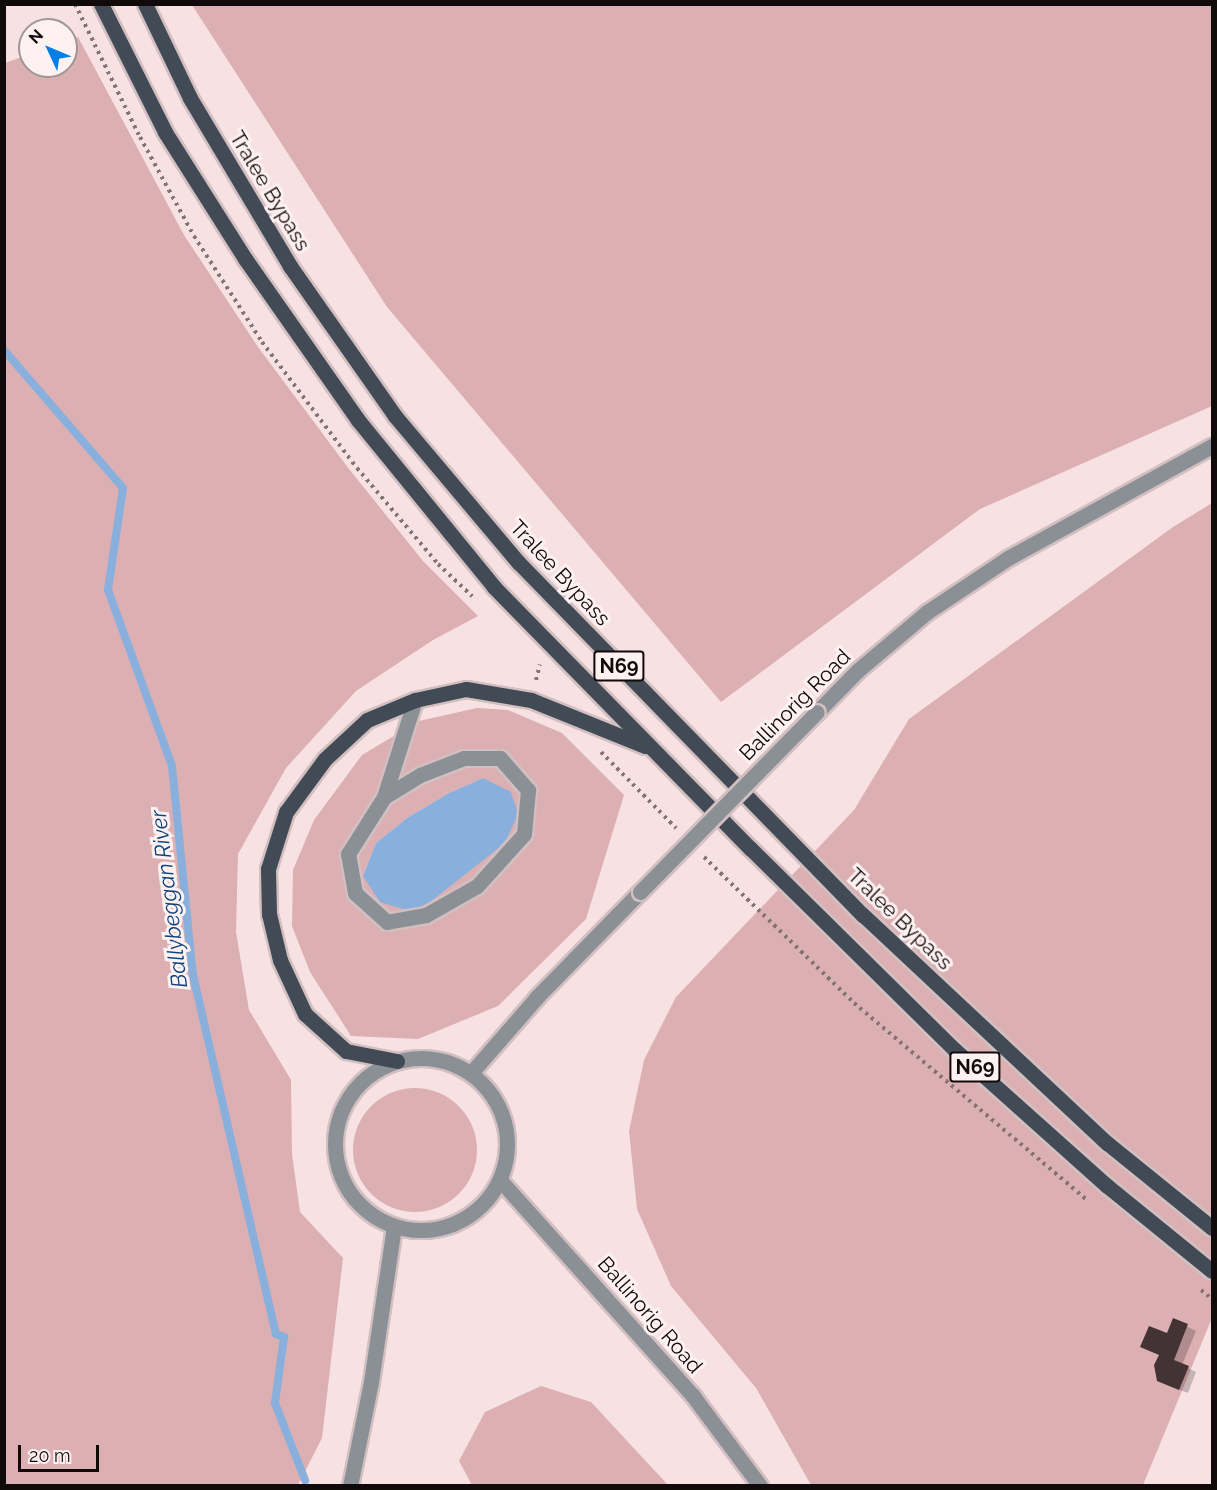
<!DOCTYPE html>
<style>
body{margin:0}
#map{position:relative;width:1217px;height:1490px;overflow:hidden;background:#f7e1e3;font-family:Raleway,sans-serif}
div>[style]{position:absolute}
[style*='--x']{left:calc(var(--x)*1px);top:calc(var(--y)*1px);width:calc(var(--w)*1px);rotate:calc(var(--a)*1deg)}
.green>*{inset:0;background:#dcafb2}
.round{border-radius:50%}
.water>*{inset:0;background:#89b0dd}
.shadow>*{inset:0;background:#0003}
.stream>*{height:8px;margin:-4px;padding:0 4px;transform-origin:4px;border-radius:4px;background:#89b0dd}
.building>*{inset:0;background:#443335}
.path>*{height:4px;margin-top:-2px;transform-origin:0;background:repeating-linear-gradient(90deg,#827374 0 3px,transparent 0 7.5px)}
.roads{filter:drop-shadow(2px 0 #d2bfc0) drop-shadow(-2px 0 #d2bfc0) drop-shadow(0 2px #d2bfc0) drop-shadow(0 -2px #d2bfc0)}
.minor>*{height:15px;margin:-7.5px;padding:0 7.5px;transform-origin:7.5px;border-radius:7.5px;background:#8b9096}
.minor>.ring{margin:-7.5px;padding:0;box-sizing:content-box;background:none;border:15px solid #8b9096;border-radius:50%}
.major>*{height:15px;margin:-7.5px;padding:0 7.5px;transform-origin:7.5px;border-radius:7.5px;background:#424a55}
.bridges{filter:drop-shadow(2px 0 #d2bfc0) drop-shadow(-2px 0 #d2bfc0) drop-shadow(0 2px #d2bfc0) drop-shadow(0 -2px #d2bfc0)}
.minor-bridge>*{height:15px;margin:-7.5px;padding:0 7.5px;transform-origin:7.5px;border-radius:7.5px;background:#8b9096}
span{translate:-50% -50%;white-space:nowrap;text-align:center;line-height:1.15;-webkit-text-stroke:6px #fef1f2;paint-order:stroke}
.shield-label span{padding:2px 4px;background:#fef1f2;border:2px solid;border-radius:4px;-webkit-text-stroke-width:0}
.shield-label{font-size:20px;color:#110a0a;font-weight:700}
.street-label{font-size:21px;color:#110a0a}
.water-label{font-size:22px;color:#0b447b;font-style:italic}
.frame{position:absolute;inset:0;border:6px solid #110a0a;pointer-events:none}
.north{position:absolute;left:18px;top:18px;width:60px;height:60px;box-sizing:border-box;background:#fef1f2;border:2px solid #9f9595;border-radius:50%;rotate:314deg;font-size:16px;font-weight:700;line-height:24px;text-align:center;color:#110a0a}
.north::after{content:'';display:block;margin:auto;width:21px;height:27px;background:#047fe5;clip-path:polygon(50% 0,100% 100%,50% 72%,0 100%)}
.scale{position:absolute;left:18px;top:1445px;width:81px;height:27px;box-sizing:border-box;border:3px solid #110a0a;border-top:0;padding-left:8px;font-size:18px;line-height:21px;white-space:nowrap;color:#110a0a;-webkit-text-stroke:4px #fef1f2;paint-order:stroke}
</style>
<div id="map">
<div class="green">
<div style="clip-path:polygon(192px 5px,1212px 5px,1212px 406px,980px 509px,721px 702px,387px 307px)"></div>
<div style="clip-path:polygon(78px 37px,184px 235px,258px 347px,349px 469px,423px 561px,478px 616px,433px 640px,356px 691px,286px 768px,238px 854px,236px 932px,249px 1010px,291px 1080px,292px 1154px,300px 1212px,343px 1258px,322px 1438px,298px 1485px,5px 1485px,5px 63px,30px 54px,30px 66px,66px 66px,66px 41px)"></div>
<div style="clip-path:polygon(1212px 503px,1212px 1318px,1143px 1485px,811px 1485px,756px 1388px,671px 1286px,637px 1209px,629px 1131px,644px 1060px,676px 997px,854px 810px,909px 719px,1173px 527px)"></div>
<div style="clip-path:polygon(evenodd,477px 708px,508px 710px,562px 733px,624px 795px,586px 919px,498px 1006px,418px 1039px,351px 1036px,310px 972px,292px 926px,293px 870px,314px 820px,362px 755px,419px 721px,477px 708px,483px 778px,363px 876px,376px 843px,407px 818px,449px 793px,483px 778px)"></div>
<div class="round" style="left:353px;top:1088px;width:124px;height:124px"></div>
<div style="clip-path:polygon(541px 1386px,591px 1402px,668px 1485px,472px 1485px,459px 1461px,485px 1412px)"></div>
</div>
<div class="water">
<div style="clip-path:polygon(483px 778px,511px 792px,518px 814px,505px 843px,416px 913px,380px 902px,363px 876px,376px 843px,407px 818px,449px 793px)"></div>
</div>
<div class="shadow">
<div style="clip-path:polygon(1174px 1320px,1196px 1331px,1182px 1365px,1196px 1372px,1188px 1393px,1167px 1385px,1160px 1355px,1142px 1347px,1168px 1335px)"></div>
</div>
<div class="stream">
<div style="--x:4;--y:350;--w:182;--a:49.2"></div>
<div style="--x:123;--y:488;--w:103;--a:98.4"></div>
<div style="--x:108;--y:590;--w:187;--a:70"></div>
<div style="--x:172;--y:766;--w:210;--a:84.3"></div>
<div style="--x:193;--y:975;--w:368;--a:77"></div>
<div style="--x:276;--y:1334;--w:9;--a:21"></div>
<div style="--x:284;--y:1337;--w:67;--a:97.8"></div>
<div style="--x:275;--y:1403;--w:83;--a:68.7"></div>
</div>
<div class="building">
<div style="clip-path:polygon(1173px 1318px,1188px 1324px,1174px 1360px,1189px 1366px,1179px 1390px,1157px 1381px,1154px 1365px,1159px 1355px,1140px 1347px,1149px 1326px,1167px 1333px)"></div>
</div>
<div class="path">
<div style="--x:75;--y:4;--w:148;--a:64"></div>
<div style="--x:140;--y:137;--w:113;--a:61.4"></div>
<div style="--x:194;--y:236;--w:126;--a:57.3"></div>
<div style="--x:262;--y:342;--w:158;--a:53"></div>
<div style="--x:357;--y:468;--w:126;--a:49.8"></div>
<div style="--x:438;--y:564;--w:47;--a:43.3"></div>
<div style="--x:536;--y:680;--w:16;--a:-76"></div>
<div style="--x:601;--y:752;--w:107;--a:45.4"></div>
<div style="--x:704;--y:857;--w:209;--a:44.2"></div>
<div style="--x:854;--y:1003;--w:305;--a:40.2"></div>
<div style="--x:1201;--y:1290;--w:14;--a:39"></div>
</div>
<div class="roads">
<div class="minor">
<div style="--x:817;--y:712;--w:57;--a:-45.7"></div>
<div style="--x:857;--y:671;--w:92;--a:-40.1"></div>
<div style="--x:927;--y:612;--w:97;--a:-33.7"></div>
<div style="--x:1008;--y:558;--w:233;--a:-28.8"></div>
<div style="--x:384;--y:797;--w:42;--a:-31.4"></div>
<div style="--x:420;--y:775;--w:47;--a:-21.1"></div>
<div style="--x:464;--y:758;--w:36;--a:0"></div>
<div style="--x:500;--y:758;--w:43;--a:48.8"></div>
<div style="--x:528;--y:790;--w:44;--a:95.2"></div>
<div style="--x:524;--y:834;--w:70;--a:132.1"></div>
<div style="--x:477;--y:886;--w:59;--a:150.4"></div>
<div style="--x:426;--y:915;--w:40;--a:170"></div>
<div style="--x:387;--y:922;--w:43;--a:-137.8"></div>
<div style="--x:355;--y:893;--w:40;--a:-100"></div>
<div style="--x:348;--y:854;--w:67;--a:-57.7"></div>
<div style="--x:384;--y:797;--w:102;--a:-72.3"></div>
<div class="ring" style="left:335px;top:1058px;width:157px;height:157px"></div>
<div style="--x:471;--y:1073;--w:101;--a:-49"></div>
<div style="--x:537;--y:997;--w:147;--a:-45.6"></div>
<div style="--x:500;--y:1180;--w:290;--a:48.2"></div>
<div style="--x:693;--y:1396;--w:112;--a:53.3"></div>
<div style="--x:350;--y:1486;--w:106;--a:-78.6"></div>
<div style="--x:371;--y:1382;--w:157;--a:-81.6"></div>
</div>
<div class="major">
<div style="--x:101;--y:4;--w:143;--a:63.4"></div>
<div style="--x:165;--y:132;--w:151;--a:57.7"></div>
<div style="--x:246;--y:260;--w:195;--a:55"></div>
<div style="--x:358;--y:420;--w:215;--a:50.8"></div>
<div style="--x:494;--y:587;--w:366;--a:45.6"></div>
<div style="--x:750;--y:848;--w:288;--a:44.6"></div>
<div style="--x:955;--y:1050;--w:203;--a:41.8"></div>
<div style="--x:1106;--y:1185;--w:136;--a:39.1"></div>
<div style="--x:145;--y:4;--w:104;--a:64.4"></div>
<div style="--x:190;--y:98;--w:196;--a:59.2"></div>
<div style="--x:290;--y:266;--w:183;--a:55"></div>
<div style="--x:395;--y:416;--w:192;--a:49.9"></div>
<div style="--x:519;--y:563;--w:492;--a:45.7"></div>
<div style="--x:863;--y:915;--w:334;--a:43.1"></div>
<div style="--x:1107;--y:1143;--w:135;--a:39"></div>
<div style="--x:397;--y:1061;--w:52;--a:-168.9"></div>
<div style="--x:346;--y:1051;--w:55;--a:-137.9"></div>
<div style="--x:305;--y:1014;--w:60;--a:-114.8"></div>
<div style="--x:280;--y:960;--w:47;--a:-103.4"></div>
<div style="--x:269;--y:914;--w:45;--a:-91.3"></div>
<div style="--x:268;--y:869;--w:60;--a:-72.5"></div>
<div style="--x:286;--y:812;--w:66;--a:-53.7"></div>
<div style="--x:325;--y:759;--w:57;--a:-42.9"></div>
<div style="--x:367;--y:720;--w:52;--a:-22.6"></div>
<div style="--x:415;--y:700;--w:52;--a:-12.2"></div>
<div style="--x:466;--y:689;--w:66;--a:9.6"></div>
<div style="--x:531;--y:700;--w:123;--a:22"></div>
</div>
</div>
<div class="bridges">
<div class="minor-bridge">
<div style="--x:640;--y:892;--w:252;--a:-45.5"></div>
</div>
</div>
<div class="shield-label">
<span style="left:619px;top:666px">N69</span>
<span style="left:975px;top:1067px">N69</span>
</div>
<div class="street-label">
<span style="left:270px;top:191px;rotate:59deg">Tralee Bypass</span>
<span style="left:560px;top:573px;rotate:47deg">Tralee Bypass</span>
<span style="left:795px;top:705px;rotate:-45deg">Ballinorig Road</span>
<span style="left:900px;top:919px;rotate:44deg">Tralee Bypass</span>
<span style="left:650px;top:1315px;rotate:49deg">Ballinorig Road</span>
</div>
<div class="water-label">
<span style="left:169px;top:899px;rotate:-97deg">Ballybeggan River</span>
</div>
<div class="frame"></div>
<div class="north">N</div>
<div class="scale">20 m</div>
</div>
